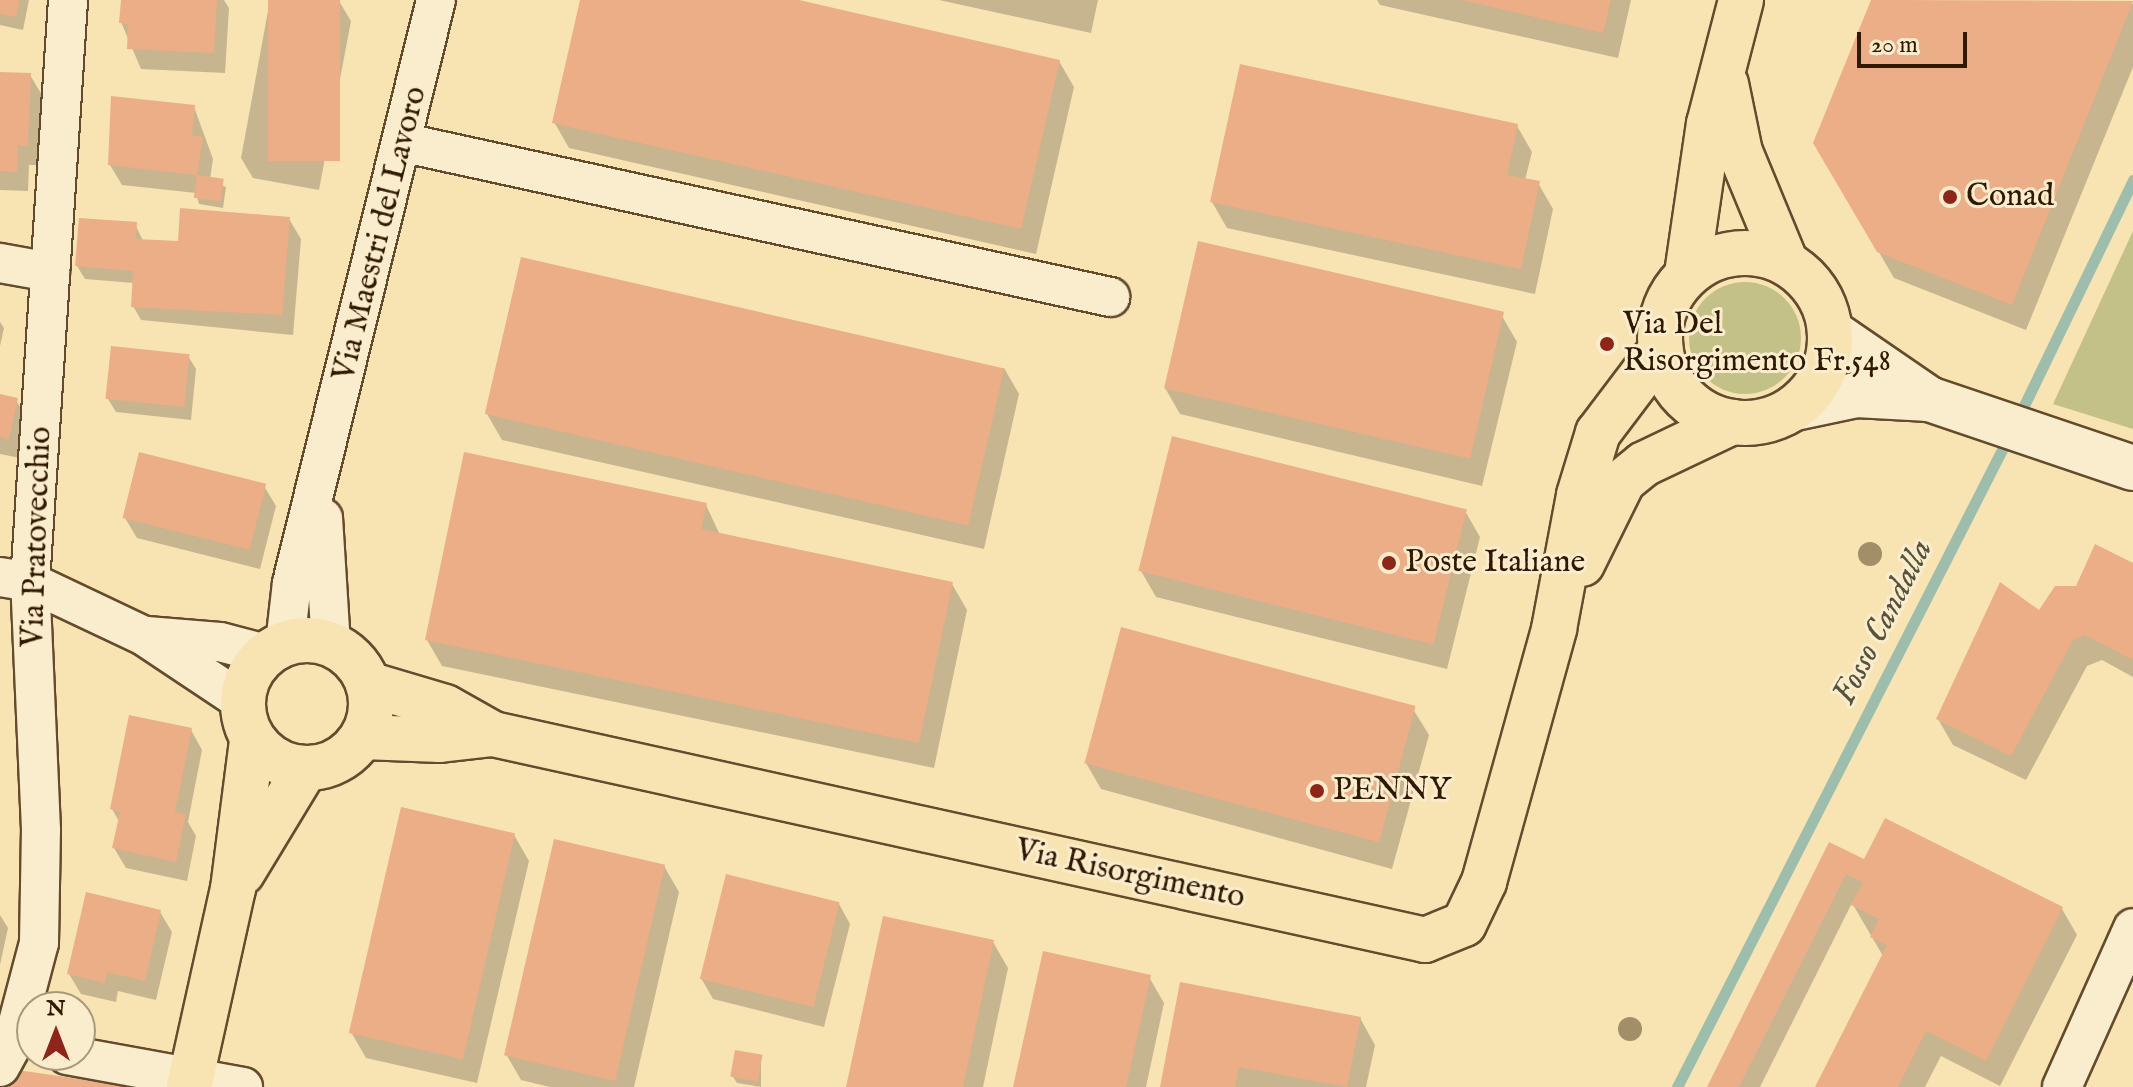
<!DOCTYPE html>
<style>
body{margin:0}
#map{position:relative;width:2133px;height:1087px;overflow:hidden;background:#f8e3b2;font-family:"IM FELL English",serif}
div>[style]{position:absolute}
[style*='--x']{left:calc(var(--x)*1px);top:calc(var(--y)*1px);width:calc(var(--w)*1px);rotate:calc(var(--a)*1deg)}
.green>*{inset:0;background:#c4c188}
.round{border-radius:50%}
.shadow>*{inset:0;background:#0003}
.stream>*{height:11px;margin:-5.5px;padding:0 5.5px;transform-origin:5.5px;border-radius:5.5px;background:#9dbead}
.building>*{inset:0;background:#ecae87;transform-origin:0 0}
.roads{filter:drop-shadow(2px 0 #634b2d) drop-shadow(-2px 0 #634b2d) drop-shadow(0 2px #634b2d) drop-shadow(0 -2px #634b2d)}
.minor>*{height:38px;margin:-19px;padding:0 19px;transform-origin:19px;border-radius:19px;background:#faedcd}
.tertiary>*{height:44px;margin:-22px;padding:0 22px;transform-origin:22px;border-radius:22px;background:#faedcd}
.primary>*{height:44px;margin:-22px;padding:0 22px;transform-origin:22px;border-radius:22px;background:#f8e3b2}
.primary>.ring{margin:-22px;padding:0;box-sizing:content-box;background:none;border:44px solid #f8e3b2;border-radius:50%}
.trees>*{width:24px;height:24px;margin:-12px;border-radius:50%;background:#a38f67}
.dots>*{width:22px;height:22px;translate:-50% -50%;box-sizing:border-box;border:4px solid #faedcd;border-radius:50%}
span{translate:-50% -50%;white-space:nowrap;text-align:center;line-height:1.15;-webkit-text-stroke:6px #faedcd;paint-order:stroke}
.poi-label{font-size:32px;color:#311801}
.left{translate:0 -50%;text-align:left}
.street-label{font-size:32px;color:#311801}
.water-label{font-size:34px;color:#57523d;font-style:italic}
.north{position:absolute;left:16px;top:991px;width:80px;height:80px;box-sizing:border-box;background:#faedcd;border:2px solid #aa987b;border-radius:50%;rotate:0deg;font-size:22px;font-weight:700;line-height:32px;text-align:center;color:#311801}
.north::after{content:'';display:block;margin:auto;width:28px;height:36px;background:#8f2418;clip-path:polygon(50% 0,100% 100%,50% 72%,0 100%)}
.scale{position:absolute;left:1857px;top:32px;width:110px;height:36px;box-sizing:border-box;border:4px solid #311801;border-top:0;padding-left:10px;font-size:24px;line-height:28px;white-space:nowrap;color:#311801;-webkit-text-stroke:6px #faedcd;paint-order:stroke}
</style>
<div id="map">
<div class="green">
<div style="clip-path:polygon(2133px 231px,2133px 429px,2053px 404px)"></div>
<div class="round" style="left:1689px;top:282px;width:112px;height:112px"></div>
</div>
<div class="shadow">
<div style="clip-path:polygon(0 0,29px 0,23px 30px,0 25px)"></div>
<div style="clip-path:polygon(123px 0,224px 0,229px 8px,225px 73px,141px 69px,121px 22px)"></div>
<div style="clip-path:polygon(270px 0,339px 1px,351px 21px,319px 190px,253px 178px,241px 158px)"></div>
<div style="clip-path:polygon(582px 0,790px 0,1059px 61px,1074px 87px,1036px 254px,569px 148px,554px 122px)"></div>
<div style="clip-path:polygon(939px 0,1098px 0,1091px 33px)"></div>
<div style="clip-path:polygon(1377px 0,1631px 0,1618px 58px,1380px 5px)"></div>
<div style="clip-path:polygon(1873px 0,2133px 4px,2133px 67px,2026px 330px,1894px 278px,1815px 143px)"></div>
<div style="clip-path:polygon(0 74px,30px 75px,42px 95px,39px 165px,29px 165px,28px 191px,0 190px)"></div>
<div style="clip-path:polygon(194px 107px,213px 159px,210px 179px,226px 187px,223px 208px,199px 204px,196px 193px,122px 185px,110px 165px)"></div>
<div style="clip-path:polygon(1517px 126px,1532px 152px,1525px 180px,1538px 183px,1553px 209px,1535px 294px,1227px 228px,1212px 202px)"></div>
<div style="clip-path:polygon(289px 219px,301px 239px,293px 335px,141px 320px,133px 306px,134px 283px,85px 279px,77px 266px,135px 224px,143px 241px,180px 243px)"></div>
<div style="clip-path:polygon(1502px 316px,1517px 342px,1482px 486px,1180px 414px,1165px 388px)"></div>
<div style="clip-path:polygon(0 322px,4px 328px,0 346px)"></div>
<div style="clip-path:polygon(188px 356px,196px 369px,191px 420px,116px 412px,108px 399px)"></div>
<div style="clip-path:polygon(1004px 368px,1019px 394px,984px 549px,502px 440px,487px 414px)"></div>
<div style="clip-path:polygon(0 396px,16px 400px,28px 420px,20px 458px,0 454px)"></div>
<div style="clip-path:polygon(264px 486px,276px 506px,260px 569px,137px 538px,125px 518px)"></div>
<div style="clip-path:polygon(706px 505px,720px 535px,952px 584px,967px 610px,934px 768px,442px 666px,427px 640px)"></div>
<div style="clip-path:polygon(1465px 511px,1480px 537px,1447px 669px,1156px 597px,1141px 571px)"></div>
<div style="clip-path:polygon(2133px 566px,2133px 677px,2102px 660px,2087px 666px,2026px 780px,1953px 745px,1938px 719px,2077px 588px)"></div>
<div style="clip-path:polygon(1413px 709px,1429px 735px,1392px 869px,1101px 789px,1086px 763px)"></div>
<div style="clip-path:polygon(191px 730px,202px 750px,188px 822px,196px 836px,187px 881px,126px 868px,114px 848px,120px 823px,112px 809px)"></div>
<div style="clip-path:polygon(514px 835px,529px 861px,477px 1083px,366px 1058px,351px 1032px)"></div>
<div style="clip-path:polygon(1830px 845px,1865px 862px,2062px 909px,2077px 935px,2000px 1086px,1941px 1056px,1925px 1087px,1818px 1087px,1883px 956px,1852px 903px,1760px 1087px,1709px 1087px)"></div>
<div style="clip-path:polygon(664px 866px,679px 892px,634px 1087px,550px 1087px,521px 1080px,506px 1054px)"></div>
<div style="clip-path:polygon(839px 904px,850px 924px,824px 1027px,713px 999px,701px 978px)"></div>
<div style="clip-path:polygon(160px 912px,172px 932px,156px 1000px,118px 991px,116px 1002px,81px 994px,69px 974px)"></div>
<div style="clip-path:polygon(0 915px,8px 928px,0 965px)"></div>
<div style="clip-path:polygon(993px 942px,1008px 968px,983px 1087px,848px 1087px)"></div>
<div style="clip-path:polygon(1149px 977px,1164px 1003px,1146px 1087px,1015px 1087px)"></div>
<div style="clip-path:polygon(1360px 1018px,1375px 1045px,1366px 1087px,1162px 1087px)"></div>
<div style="clip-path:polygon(761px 1056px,761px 1087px,737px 1083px,733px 1077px)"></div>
</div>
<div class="stream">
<div style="--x:2017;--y:420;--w:267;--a:-64.2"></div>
<div style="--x:1677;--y:1087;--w:731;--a:-62.98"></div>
</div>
<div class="building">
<div style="clip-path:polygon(0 0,19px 0,16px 17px,0 14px)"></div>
<div style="clip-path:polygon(121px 0,217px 0,214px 53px,127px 49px,128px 24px,119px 23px)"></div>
<div style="left:268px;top:0;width:72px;height:161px"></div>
<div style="clip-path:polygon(580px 0,799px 0,1060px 60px,1021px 229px,552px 123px)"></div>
<div style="clip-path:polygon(1462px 0,1611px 0,1603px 33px)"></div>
<div style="clip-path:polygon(1871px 0,2133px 1px,2012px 305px,1877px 252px,1813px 143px)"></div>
<div style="clip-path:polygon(1240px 64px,1518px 124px,1507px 175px,1540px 181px,1521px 269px,1210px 202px)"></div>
<div style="clip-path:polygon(0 72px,31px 73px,28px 146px,18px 145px,17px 172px,0 171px)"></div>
<div style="clip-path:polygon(111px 96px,195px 105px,192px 135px,203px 137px,197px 175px,108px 165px)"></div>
<div style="left:197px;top:175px;width:27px;height:23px;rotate:8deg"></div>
<div style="clip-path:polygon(180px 208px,290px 217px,282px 315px,131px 307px,133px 271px,75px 266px,79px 218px,137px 222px,136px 239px,178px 241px)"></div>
<div style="left:1198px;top:241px;width:314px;height:151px;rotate:13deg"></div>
<div style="left:521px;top:257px;width:496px;height:161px;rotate:13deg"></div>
<div style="left:111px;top:346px;width:79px;height:53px;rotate:6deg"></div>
<div style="clip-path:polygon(0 394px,18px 398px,9px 439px,0 437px)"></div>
<div style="left:1172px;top:436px;width:304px;height:139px;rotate:14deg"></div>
<div style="left:139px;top:452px;width:131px;height:68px;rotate:14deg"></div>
<div style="clip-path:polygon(464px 452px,707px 503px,701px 529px,953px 582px,919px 743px,425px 640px)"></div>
<div style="clip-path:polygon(2095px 544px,2133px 563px,2133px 660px,2085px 635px,2073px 640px,2011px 756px,1936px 719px,2000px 582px,2039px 610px,2055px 586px,2076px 586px)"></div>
<div style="left:1121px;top:627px;width:305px;height:141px;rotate:15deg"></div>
<div style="clip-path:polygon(129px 715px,192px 728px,175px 812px,186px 814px,176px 862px,112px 848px,120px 812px,110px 809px)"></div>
<div style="left:401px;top:807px;width:117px;height:232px;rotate:13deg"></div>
<div style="clip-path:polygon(1885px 818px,2063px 907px,1986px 1061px,1926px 1031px,1898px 1087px,1815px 1087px,1887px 945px,1870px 937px,1879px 919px,1851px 905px,1863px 882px,1846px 874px,1739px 1087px,1707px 1087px,1829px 842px,1864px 859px)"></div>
<div style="left:554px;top:839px;width:114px;height:222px;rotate:13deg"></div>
<div style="left:726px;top:874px;width:117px;height:108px;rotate:14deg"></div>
<div style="clip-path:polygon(86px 892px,161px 910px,145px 981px,107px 972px,105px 983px,67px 974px)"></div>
<div style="clip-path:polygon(883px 916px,994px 940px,963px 1087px,846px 1087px)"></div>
<div style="clip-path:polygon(1043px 951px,1151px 975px,1126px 1087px,1013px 1087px)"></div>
<div style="clip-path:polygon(1180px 982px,1361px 1017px,1347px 1087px,1239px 1067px,1235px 1087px,1160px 1087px)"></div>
<div style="left:735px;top:1050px;width:28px;height:27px;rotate:10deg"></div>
<div style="clip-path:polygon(10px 1069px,122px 1085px,122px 1087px,7px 1087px)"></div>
</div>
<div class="roads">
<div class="minor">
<div style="--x:405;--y:143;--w:722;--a:12.32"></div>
<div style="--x:0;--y:263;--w:51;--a:10.2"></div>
<div style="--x:323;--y:518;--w:127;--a:86.4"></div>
<div style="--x:0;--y:577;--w:30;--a:9"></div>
<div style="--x:30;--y:582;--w:126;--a:25.3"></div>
<div style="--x:144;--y:636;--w:118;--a:33.6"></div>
<div style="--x:147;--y:636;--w:73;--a:4.7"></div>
<div style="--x:220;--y:642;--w:48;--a:14.6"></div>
<div style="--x:285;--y:644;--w:61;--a:-83.5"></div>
<div style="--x:292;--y:583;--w:601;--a:-76.13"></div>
<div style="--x:67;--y:1055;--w:179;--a:10.3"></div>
<div style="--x:0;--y:1067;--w:25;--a:-61"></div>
<div style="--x:12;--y:1045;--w:106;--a:-75.2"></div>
<div style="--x:39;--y:943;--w:113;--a:-89"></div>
<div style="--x:41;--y:830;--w:248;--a:-92.5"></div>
<div style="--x:30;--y:582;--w:583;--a:-86.26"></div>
<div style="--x:2062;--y:1087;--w:174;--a:-65.9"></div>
</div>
<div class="tertiary">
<div style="--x:1830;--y:331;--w:120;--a:34.5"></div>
<div style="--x:1929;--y:399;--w:215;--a:18.7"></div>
<div style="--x:1795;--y:408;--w:62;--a:-12"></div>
<div style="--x:1856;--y:395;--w:73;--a:3.1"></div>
</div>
<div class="primary">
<div style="--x:1726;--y:84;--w:69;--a:78.4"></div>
<div style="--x:1740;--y:152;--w:120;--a:67.5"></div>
<div class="ring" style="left:1660px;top:253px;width:126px;height:126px"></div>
<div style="--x:1687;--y:274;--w:152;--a:-81.7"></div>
<div style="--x:1709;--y:124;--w:128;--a:-75.5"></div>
<div style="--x:1582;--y:564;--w:93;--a:-63.7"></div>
<div style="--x:1623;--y:481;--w:27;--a:-39"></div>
<div style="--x:1644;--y:464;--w:98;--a:-25.5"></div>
<div class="ring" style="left:243px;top:640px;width:84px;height:84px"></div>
<div style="--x:368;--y:684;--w:80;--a:16.6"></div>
<div style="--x:445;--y:707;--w:55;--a:29.4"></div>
<div style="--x:493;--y:734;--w:954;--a:12.46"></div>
<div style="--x:1425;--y:940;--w:42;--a:-22.3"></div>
<div style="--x:1464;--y:924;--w:47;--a:-64.5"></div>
<div style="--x:1484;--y:882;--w:263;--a:-74.5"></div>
<div style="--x:1554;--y:629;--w:136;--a:-79.4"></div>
<div style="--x:1579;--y:495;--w:65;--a:-73"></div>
<div style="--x:1598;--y:433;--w:103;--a:-52.9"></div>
<div style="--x:363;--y:737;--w:77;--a:2.2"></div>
<div style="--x:440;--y:740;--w:53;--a:-6.5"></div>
<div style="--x:242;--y:873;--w:122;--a:-58.8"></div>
<div style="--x:189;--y:1087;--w:203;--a:-77.5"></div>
<div style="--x:233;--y:889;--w:150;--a:-82.7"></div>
</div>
</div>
<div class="trees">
<div style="left:1870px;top:554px"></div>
<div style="left:1630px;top:1029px"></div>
</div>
<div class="dots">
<div style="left:1950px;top:197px;background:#8f2418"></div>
<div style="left:1607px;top:344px;background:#8f2418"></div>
<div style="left:1389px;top:563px;background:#8f2418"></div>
<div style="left:1317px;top:791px;background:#8f2418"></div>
</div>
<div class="poi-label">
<span class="left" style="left:1966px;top:197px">Conad</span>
<span class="left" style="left:1623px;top:344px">Via Del<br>Risorgimento Fr.548</span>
<span class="left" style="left:1405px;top:563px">Poste Italiane</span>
<span class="left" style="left:1333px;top:791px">PENNY</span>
</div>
<div class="street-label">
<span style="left:381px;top:234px;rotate:-76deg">Via Maestri del Lavoro</span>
<span style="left:38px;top:537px;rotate:-88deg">Via Pratovecchio</span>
<span style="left:1130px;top:875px;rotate:12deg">Via Risorgimento</span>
</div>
<div class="water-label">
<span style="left:1883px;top:622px;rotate:-63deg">Fosso Candalla</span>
</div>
<div class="north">N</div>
<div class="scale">20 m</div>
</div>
